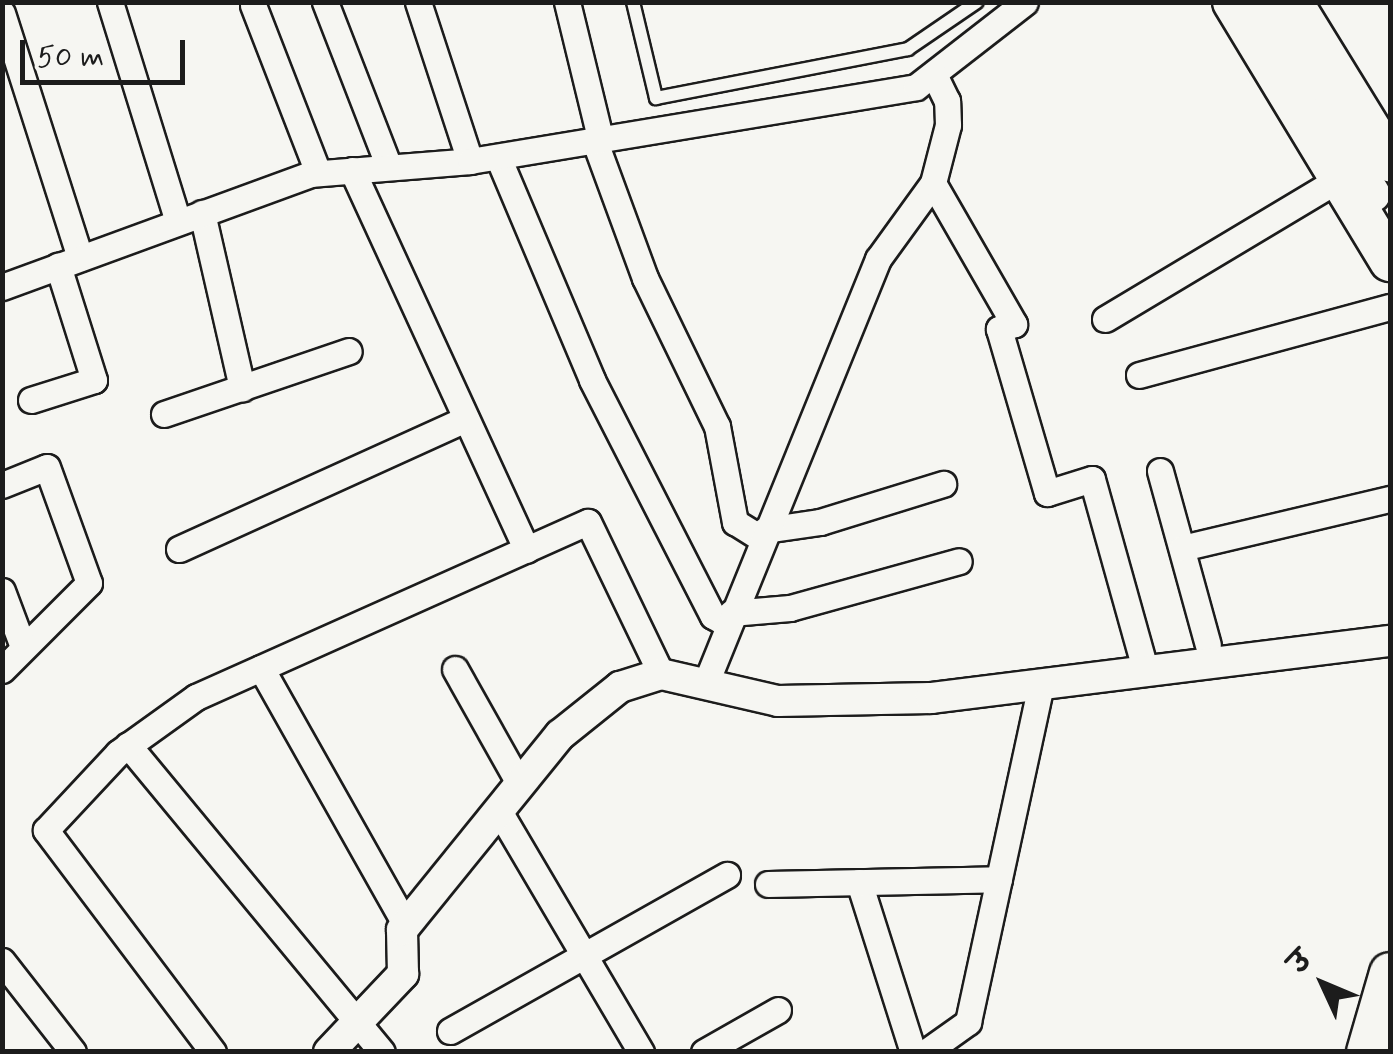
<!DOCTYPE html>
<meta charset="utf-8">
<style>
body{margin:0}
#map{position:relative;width:1393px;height:1054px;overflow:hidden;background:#f6f6f2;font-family:Mynerve,"Playpen Sans Deva",sans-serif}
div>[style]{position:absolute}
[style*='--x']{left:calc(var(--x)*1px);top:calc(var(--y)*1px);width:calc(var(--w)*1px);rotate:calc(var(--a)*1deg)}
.roads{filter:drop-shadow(2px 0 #1c1c1c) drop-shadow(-2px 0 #1c1c1c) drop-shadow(0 2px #1c1c1c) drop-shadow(0 -2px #1c1c1c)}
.service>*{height:12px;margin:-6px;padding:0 6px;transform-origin:6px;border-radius:6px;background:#f6f6f2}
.minor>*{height:25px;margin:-12.5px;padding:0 12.5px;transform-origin:12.5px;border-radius:12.5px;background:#f6f6f2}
.tertiary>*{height:30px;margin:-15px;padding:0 15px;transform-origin:15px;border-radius:15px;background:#f6f6f2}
.secondary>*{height:35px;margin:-17.5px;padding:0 17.5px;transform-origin:17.5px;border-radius:17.5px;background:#f6f6f2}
.primary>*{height:40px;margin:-20px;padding:0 20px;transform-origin:20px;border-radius:20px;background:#f6f6f2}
span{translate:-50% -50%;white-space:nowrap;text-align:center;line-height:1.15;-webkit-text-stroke:10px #f6f6f2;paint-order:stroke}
.frame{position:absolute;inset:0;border:5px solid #1c1c1c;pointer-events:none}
.north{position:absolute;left:1273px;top:934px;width:100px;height:100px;-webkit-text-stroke:8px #f6f6f2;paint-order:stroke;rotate:314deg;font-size:28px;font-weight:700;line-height:40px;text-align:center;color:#1c1c1c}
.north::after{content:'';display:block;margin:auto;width:35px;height:45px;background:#1c1c1c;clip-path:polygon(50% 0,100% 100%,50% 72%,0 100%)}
.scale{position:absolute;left:20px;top:40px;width:165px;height:45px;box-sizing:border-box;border:5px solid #1c1c1c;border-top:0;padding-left:12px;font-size:30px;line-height:35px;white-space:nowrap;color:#1c1c1c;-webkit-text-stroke:8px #f6f6f2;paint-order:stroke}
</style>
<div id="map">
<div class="roads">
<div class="service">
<div style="--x:633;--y:2;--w:99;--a:76.5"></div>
<div style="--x:656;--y:98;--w:257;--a:-11"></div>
<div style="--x:908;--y:49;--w:83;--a:-34.3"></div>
</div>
<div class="minor">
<div style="--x:110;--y:2;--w:230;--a:72.8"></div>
<div style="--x:325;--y:2;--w:177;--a:68.8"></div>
<div style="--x:418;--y:2;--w:167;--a:71.9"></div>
<div style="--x:567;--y:2;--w:143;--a:76.3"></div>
<div style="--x:253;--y:5;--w:180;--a:68.8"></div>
<div style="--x:2;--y:13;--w:257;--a:72.3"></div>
<div style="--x:595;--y:142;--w:145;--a:69.8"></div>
<div style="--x:645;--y:278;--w:165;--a:64.1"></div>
<div style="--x:717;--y:426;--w:98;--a:79.4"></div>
<div style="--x:735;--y:522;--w:31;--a:32"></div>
<div style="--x:498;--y:157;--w:242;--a:67.1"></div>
<div style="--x:592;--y:380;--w:265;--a:62.9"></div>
<div style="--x:713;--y:616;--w:16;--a:30"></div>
<div style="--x:352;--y:170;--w:418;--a:65.3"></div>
<div style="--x:933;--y:183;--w:163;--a:60.1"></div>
<div style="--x:1014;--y:324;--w:16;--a:162"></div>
<div style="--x:999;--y:329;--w:171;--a:73.7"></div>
<div style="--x:1047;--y:493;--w:47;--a:-17.3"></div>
<div style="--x:1092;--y:479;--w:200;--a:74.4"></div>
<div style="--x:202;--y:213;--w:180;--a:77.1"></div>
<div style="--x:2;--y:287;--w:328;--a:-20.1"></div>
<div style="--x:310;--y:174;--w:161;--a:-4.6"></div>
<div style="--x:470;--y:161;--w:452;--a:-9.4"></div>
<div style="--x:916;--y:87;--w:138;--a:-37.9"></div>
<div style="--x:1105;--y:319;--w:276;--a:-30.9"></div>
<div style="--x:1139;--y:375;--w:260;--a:-15.2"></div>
<div style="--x:31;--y:400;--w:66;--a:-17.6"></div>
<div style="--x:94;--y:380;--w:120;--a:-107.5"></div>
<div style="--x:164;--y:414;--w:195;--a:-18.8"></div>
<div style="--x:1160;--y:471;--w:180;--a:74.6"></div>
<div style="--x:2;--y:485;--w:48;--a:-21.8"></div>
<div style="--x:47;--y:467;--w:123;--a:70.1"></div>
<div style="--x:89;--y:583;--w:123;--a:135"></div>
<div style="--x:765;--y:530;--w:56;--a:-8.3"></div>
<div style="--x:820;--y:522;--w:129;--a:-17.2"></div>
<div style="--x:1182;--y:548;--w:214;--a:-13.3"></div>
<div style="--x:179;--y:549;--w:315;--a:-24.4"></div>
<div style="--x:2;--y:591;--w:60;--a:69.4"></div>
<div style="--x:731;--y:613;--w:59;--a:-4.8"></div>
<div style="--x:790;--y:608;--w:175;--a:-15.5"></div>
<div style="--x:261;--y:668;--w:295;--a:60.6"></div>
<div style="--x:455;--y:669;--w:133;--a:60.7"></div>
<div style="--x:705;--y:685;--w:460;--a:-67.9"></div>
<div style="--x:878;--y:259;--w:94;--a:-54.1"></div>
<div style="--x:933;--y:183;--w:60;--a:-75.5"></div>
<div style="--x:948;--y:125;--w:24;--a:-92"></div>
<div style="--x:947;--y:101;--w:30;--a:-116"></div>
<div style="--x:128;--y:745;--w:398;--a:50.4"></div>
<div style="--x:499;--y:811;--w:280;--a:59.5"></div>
<div style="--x:859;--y:882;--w:178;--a:72.4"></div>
<div style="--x:768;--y:884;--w:231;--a:-1.2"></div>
<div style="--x:2;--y:961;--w:115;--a:52"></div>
<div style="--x:450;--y:1031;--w:318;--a:-29.4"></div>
<div style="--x:213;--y:1052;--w:278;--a:-127"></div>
<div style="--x:46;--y:830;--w:105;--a:-46.9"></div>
<div style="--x:118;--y:753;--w:96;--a:-35.7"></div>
<div style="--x:196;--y:697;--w:429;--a:-24.1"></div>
<div style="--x:588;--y:522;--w:169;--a:64.3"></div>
<div style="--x:704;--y:1052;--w:85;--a:-29.6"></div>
<div style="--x:926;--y:1052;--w:52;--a:-35.5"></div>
<div style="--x:968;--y:1022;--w:345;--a:-77.8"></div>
</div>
<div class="tertiary">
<div style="--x:329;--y:1052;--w:108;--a:-46.5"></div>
<div style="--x:403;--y:974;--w:44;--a:-91.3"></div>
<div style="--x:402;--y:930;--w:251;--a:-51"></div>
<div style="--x:560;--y:735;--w:77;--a:-38.7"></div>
<div style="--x:620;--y:687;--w:43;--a:-17.6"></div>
<div style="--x:661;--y:674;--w:120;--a:13"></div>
<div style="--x:778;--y:701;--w:153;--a:-1.1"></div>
<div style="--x:931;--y:698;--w:463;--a:-7.1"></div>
</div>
<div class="secondary">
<div style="--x:1258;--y:2;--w:223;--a:59.3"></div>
</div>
<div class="primary">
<div style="--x:1233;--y:2;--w:303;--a:58.8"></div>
<div style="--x:1292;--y:2;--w:187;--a:58.4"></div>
<div style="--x:1367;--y:1052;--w:82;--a:-73.8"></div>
</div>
</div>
<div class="frame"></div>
<div class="north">उ</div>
<div class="scale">50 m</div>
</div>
